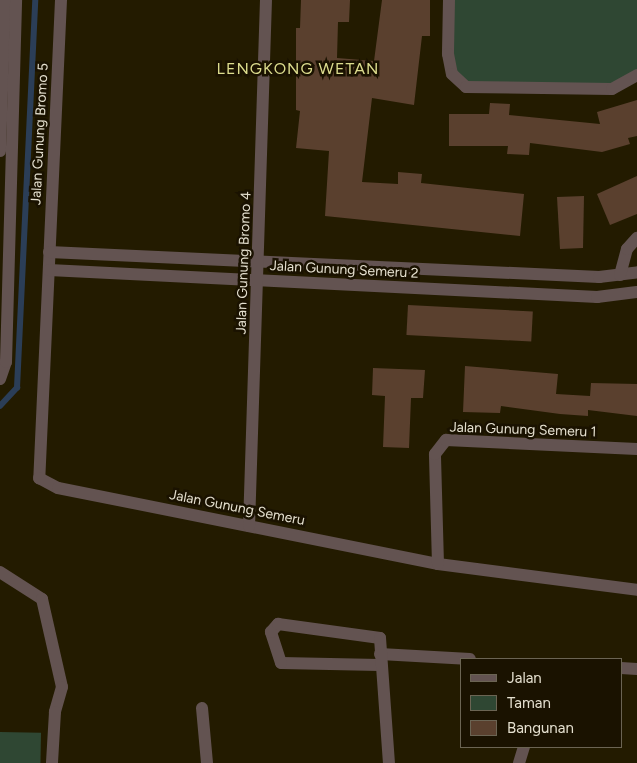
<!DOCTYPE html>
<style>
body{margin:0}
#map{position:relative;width:637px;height:763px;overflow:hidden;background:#231b00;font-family:Figtree,sans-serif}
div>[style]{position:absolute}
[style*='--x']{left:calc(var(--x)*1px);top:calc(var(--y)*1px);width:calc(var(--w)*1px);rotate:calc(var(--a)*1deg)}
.green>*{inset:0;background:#2f4733;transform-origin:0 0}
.stream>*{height:5.5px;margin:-2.75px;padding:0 2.75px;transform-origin:2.75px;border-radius:2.75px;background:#2b3e57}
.building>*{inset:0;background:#5a402e;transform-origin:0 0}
.minor>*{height:12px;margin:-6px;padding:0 6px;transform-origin:6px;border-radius:6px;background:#635351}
span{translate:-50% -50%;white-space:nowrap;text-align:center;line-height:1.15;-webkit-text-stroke:5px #1a1200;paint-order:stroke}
.street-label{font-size:14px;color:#e5e0cf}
.quarter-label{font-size:16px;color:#dcdc8d;letter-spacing:1px}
.legend{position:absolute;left:460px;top:658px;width:162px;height:90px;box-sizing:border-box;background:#1a1200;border:1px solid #6b6453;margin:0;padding:6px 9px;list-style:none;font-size:15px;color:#e5e0cf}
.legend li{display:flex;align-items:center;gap:10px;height:25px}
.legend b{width:25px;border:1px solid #6b6453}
</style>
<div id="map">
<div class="green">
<div style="clip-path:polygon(451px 0,637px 0,637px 75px,628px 83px,466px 87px,452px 74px)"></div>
<div style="left:0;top:732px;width:41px;height:31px;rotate:1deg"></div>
</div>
<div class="stream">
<div style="--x:0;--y:406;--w:25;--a:-47"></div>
<div style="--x:17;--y:388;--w:388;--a:-87.3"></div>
</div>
<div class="building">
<div style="clip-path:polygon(301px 0,350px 0,349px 22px,338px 22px,337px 58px,374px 61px,382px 0,430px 0,430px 36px,422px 36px,414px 105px,372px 98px,362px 182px,398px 184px,398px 172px,422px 174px,421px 183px,524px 194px,520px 236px,325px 216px,329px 151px,296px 148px,300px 111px,296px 110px,296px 28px,300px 28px)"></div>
<div style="clip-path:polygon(637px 100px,637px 136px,628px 138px,630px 144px,602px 152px,530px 143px,529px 155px,507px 154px,508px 146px,449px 146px,449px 114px,489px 114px,490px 103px,510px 104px,509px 115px,600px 124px,597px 112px)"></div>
<div style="clip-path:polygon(637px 176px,637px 214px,610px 225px,597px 194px)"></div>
<div style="clip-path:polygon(584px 196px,583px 248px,560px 249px,557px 197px)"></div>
<div style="left:408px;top:305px;width:125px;height:30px;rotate:3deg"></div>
<div style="clip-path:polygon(465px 366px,558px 374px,556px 394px,590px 396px,591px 383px,637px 384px,637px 416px,588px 410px,588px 416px,560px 414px,501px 406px,500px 413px,463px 412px)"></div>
<div style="clip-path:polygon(373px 368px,425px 370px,423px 398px,411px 398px,409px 448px,383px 447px,385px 396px,372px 395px)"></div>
</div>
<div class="minor">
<div style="--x:61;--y:0;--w:479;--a:92.6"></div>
<div style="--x:39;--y:478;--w:21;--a:28"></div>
<div style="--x:58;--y:488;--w:388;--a:11.3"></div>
<div style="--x:438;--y:564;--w:201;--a:7.4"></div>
<div style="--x:449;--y:0;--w:54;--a:91.1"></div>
<div style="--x:448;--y:54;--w:20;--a:79"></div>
<div style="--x:452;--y:74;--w:19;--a:43"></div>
<div style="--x:466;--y:87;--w:146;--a:0.8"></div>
<div style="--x:612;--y:89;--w:29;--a:-29"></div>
<div style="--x:0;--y:151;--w:151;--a:-88.1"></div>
<div style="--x:49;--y:252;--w:551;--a:2.6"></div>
<div style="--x:599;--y:277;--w:38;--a:-7"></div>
<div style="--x:49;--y:270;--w:549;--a:2.82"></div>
<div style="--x:597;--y:297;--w:40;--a:-7.1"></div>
<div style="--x:620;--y:275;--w:27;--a:-75"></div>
<div style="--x:627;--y:249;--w:15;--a:-48"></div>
<div style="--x:0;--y:379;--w:18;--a:-71"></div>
<div style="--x:6;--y:362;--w:362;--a:-88.4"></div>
<div style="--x:249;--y:526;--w:526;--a:-88.15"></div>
<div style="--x:438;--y:564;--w:110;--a:-91.6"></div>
<div style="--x:435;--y:454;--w:18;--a:-52"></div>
<div style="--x:446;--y:440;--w:191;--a:2.7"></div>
<div style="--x:0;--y:572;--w:50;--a:32.7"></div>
<div style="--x:42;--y:599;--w:90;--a:77.2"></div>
<div style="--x:62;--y:687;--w:26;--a:106"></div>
<div style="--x:55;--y:712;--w:51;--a:93.4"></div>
<div style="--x:380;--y:654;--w:90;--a:3.2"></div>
<div style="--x:379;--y:665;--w:98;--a:-178.8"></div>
<div style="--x:281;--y:663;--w:33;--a:-108"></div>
<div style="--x:271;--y:632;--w:11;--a:-49"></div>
<div style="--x:278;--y:624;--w:103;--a:7.8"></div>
<div style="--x:380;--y:638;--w:125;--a:85.9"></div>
<div style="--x:621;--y:668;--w:16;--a:4"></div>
<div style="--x:202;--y:708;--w:55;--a:84.8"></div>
<div style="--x:519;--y:763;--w:17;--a:-73"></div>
</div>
<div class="street-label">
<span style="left:40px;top:134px;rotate:-87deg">Jalan Gunung Bromo 5</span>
<span style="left:244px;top:263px;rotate:-88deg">Jalan Gunung Bromo 4</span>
<span style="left:344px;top:270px;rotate:3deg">Jalan Gunung Semeru 2</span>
<span style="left:523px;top:430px;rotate:2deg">Jalan Gunung Semeru 1</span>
<span style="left:237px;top:508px;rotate:11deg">Jalan Gunung Semeru</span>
</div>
<div class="quarter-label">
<span style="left:298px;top:69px">LENGKONG WETAN</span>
</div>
<ul class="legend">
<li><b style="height:6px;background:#635351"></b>Jalan</li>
<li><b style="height:14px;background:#2f4733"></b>Taman</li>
<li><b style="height:14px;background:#5a402e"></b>Bangunan</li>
</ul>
</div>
